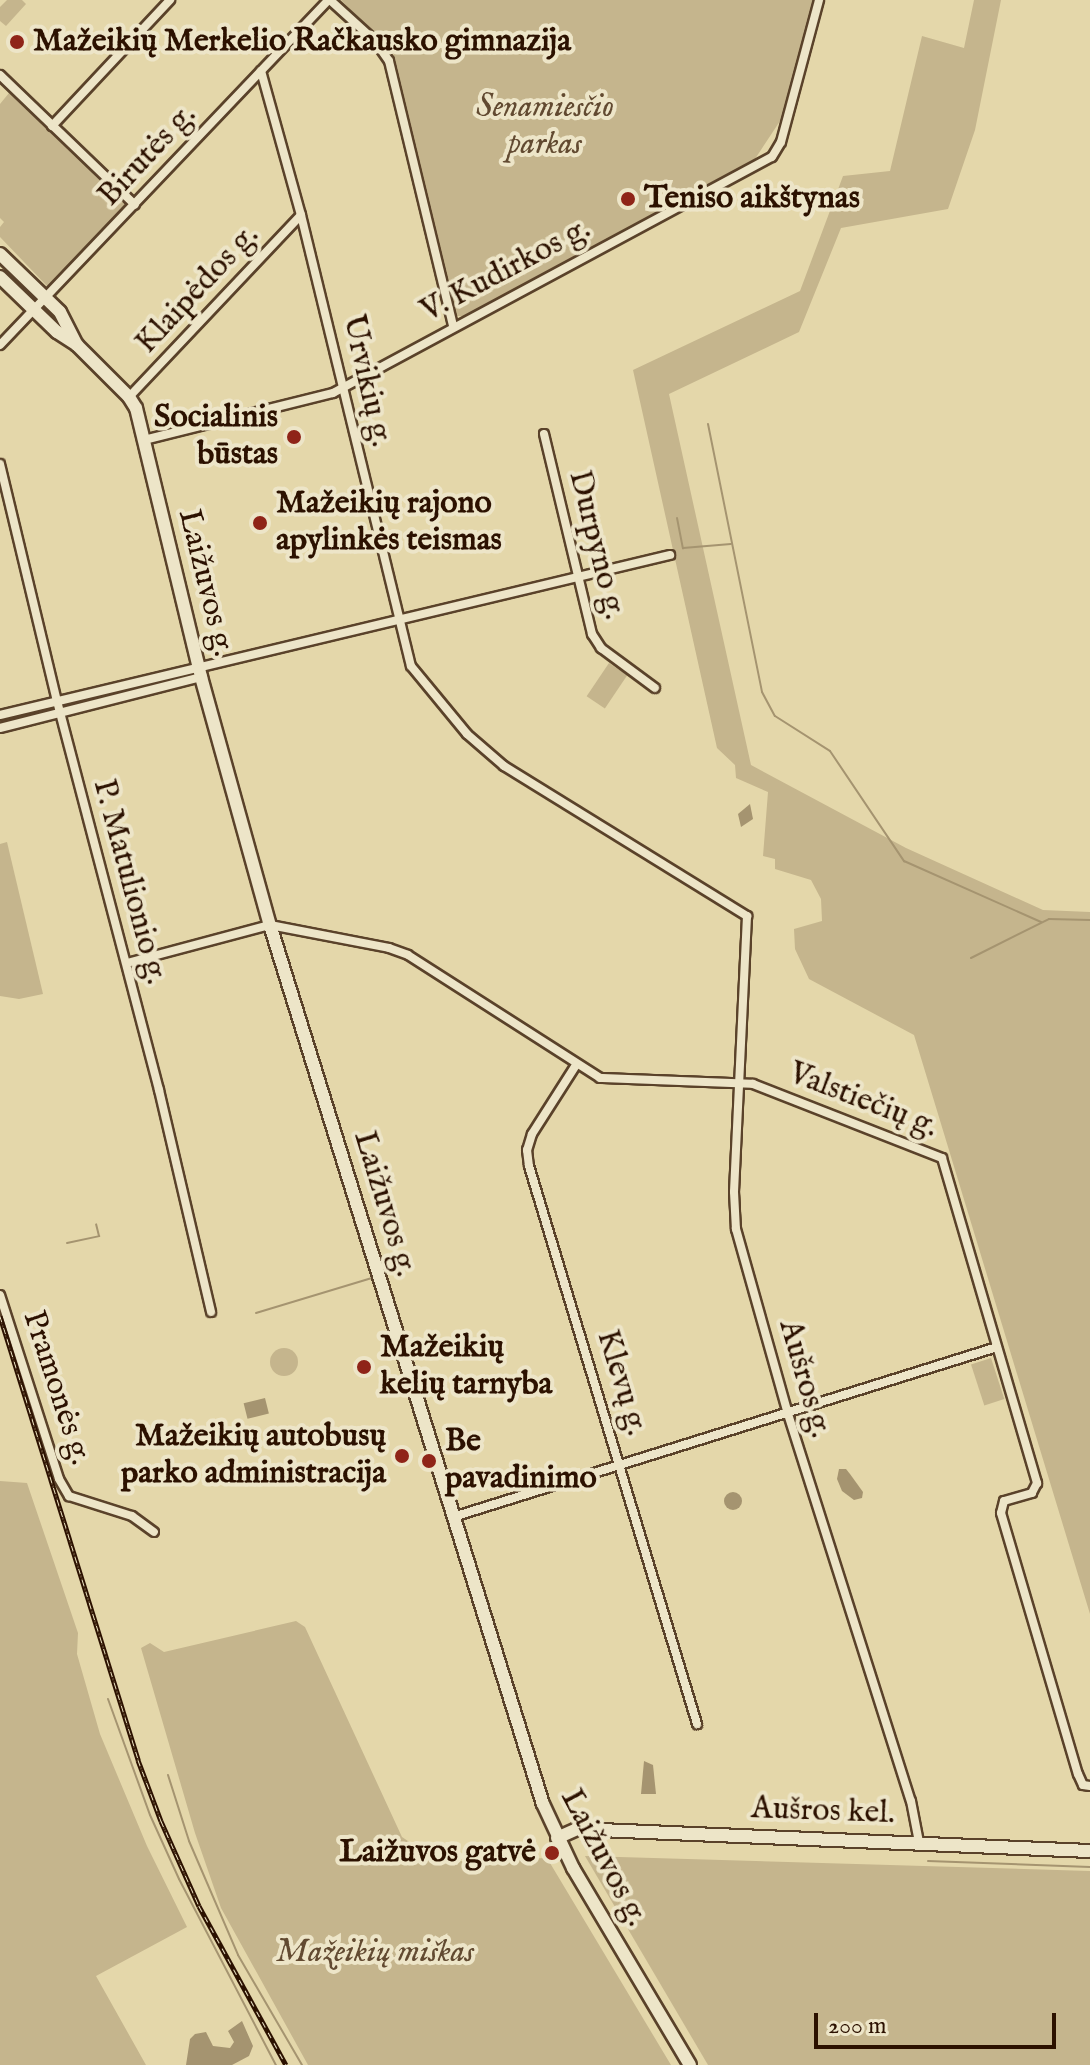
<!DOCTYPE html>
<meta charset="utf-8">
<style>
body{margin:0}
#map{position:relative;width:1090px;height:2065px;overflow:hidden;background:#e4d7aa;font-family:"IM FELL English",serif}
div>[style]{position:absolute}
[style*='--x']{left:calc(var(--x)*1px);top:calc(var(--y)*1px);width:calc(var(--w)*1px);rotate:calc(var(--a)*1deg)}
.green>*{inset:0;background:#c5b58d;transform-origin:0 0}
.round{border-radius:50%}
.water>*{inset:0;background:#a59470;transform-origin:0 0}
.stream>*{height:2px;margin:-1px;padding:0 1px;transform-origin:1px;border-radius:1px;background:#a59470}
.roads{filter:drop-shadow(2px 0 #5a422a) drop-shadow(-2px 0 #5a422a) drop-shadow(0 2px #5a422a) drop-shadow(0 -2px #5a422a)}
.street>*{height:8px;margin:-4px;padding:0 4px;transform-origin:4px;border-radius:4px;background:#ede5c8}
.secondary>*{height:12px;margin:-6px;padding:0 6px;transform-origin:6px;border-radius:6px;background:#ede5c8}
.rail>*{height:5px;margin-top:-2.5px;transform-origin:0;background:repeating-linear-gradient(90deg,#ede5c8 0 6px,#2c1100 0 12px);box-sizing:border-box;border-block:2px solid #2c1100}
.dots>*{width:22px;height:22px;translate:-50% -50%;box-sizing:border-box;border:4px solid #ede5c8;border-radius:50%}
span{translate:-50% -50%;white-space:nowrap;text-align:center;line-height:1.15;-webkit-text-stroke:8px #ede5c8;paint-order:stroke}
.poi-label{font-size:32px;color:#2c1100;font-weight:700}
.left{translate:0 -50%;text-align:left}
.right{translate:-100% -50%;text-align:right}
.park-label{font-size:32px;color:#624a31;font-style:italic}
.street-label{font-size:32px;color:#2c1100}
.scale{position:absolute;left:814px;top:2013px;width:242px;height:36px;box-sizing:border-box;border:4px solid #2c1100;border-top:0;padding-left:10px;font-size:24px;line-height:28px;white-space:nowrap;color:#2c1100;-webkit-text-stroke:6px #ede5c8;paint-order:stroke}
</style>
<div id="map">
<div class="green">
<div style="clip-path:polygon(7px 0,22px 0,26px 4px,6px 26px,0 21px,0 7px)"></div>
<div style="clip-path:polygon(341px 0,814px 0,782px 118px,755px 159px,464px 316px,457px 316px,394px 55px)"></div>
<div style="clip-path:polygon(974px 0,1001px 0,975px 130px,948px 209px,841px 228px,799px 332px,669px 394px,751px 765px,906px 848px,1043px 910px,1090px 912px,1090px 1614px,914px 1035px,809px 979px,795px 949px,794px 929px,822px 921px,821px 899px,811px 880px,775px 869px,775px 859px,763px 856px,768px 792px,736px 778px,735px 765px,717px 748px,633px 370px,800px 291px,843px 176px,890px 171px,922px 36px,964px 48px)"></div>
<div style="clip-path:polygon(9px 93px,125px 205px,48px 287px,0 237px,0 227px,4px 222px,0 218px,0 104px)"></div>
<div style="left:609px;top:663px;width:22px;height:40px;rotate:34deg"></div>
<div style="clip-path:polygon(7px 842px,43px 994px,19px 999px,0 996px,0 844px)"></div>
<div class="round" style="left:270px;top:1348px;width:28px;height:28px"></div>
<div style="left:991px;top:1358px;width:43px;height:21px;rotate:72deg"></div>
<div style="clip-path:polygon(0 1481px,27px 1483px,78px 1633px,77px 1654px,100px 1734px,147px 1846px,187px 1927px,96px 1976px,146px 2065px,0 2065px)"></div>
<div style="clip-path:polygon(296px 1621px,305px 1627px,402px 1837px,439px 1862px,547px 1858px,671px 2065px,308px 2065px,221px 1908px,195px 1833px,141px 1648px,150px 1643px,164px 1652px)"></div>
<div style="clip-path:polygon(585px 1856px,1090px 1871px,1090px 2065px,708px 2065px)"></div>
</div>
<div class="water">
<div style="clip-path:polygon(750px 804px,753px 819px,741px 827px,738px 814px)"></div>
<div style="left:265px;top:1398px;width:16px;height:22px;rotate:76deg"></div>
<div style="clip-path:polygon(839px 1469px,846px 1469px,850px 1474px,863px 1492px,862px 1498px,854px 1500px,842px 1491px,837px 1479px)"></div>
<div class="round" style="left:724px;top:1492px;width:18px;height:18px"></div>
<div style="clip-path:polygon(644px 1761px,653px 1765px,656px 1794px,641px 1794px)"></div>
<div style="clip-path:polygon(242px 2021px,253px 2046px,249px 2056px,232px 2065px,186px 2065px,190px 2039px,195px 2034px,206px 2032px,213px 2046px,230px 2048px,234px 2042px,228px 2031px)"></div>
</div>
<div class="stream">
<div style="--x:708;--y:424;--w:273;--a:78.6"></div>
<div style="--x:762;--y:692;--w:27;--a:62"></div>
<div style="--x:775;--y:716;--w:65;--a:32.5"></div>
<div style="--x:830;--y:751;--w:133;--a:56.1"></div>
<div style="--x:904;--y:861;--w:150;--a:24"></div>
<div style="--x:677;--y:518;--w:31;--a:79"></div>
<div style="--x:683;--y:548;--w:48;--a:-4.8"></div>
<div style="--x:971;--y:958;--w:87;--a:-26.6"></div>
<div style="--x:1049;--y:919;--w:41;--a:1.4"></div>
<div style="--x:67;--y:1243;--w:33;--a:-12"></div>
<div style="--x:99;--y:1236;--w:12;--a:-104"></div>
<div style="--x:256;--y:1313;--w:121;--a:-16.8"></div>
<div style="--x:108;--y:1699;--w:123;--a:70.1"></div>
<div style="--x:150;--y:1815;--w:70;--a:65.6"></div>
<div style="--x:179;--y:1879;--w:210;--a:62.5"></div>
<div style="--x:168;--y:1775;--w:69;--a:72.3"></div>
<div style="--x:189;--y:1841;--w:124;--a:66.7"></div>
<div style="--x:238;--y:1955;--w:127;--a:59.8"></div>
<div style="--x:928;--y:1861;--w:162;--a:2.1"></div>
</div>
<div class="roads">
<div class="street">
<div style="--x:330;--y:0;--w:61;--a:42.3"></div>
<div style="--x:375;--y:41;--w:24;--a:55"></div>
<div style="--x:389;--y:61;--w:273;--a:76.4"></div>
<div style="--x:261;--y:71;--w:149;--a:74.5"></div>
<div style="--x:301;--y:215;--w:464;--a:76.3"></div>
<div style="--x:411;--y:666;--w:88;--a:50.5"></div>
<div style="--x:467;--y:734;--w:49;--a:40.9"></div>
<div style="--x:504;--y:766;--w:286;--a:31.7"></div>
<div style="--x:747;--y:916;--w:276;--a:92.7"></div>
<div style="--x:734;--y:1192;--w:37;--a:87"></div>
<div style="--x:736;--y:1229;--w:192;--a:74.3"></div>
<div style="--x:788;--y:1414;--w:406;--a:72.4"></div>
<div style="--x:911;--y:1801;--w:42;--a:79"></div>
<div style="--x:0;--y:75;--w:187;--a:43.9"></div>
<div style="--x:52;--y:126;--w:173;--a:-46.9"></div>
<div style="--x:0;--y:345;--w:477;--a:-46.4"></div>
<div style="--x:129;--y:397;--w:250;--a:-46.6"></div>
<div style="--x:544;--y:434;--w:206;--a:76.5"></div>
<div style="--x:592;--y:634;--w:17;--a:57"></div>
<div style="--x:601;--y:648;--w:67;--a:36.5"></div>
<div style="--x:144;--y:440;--w:195;--a:-14"></div>
<div style="--x:333;--y:393;--w:498;--a:-28.3"></div>
<div style="--x:772;--y:157;--w:17;--a:-59"></div>
<div style="--x:781;--y:142;--w:147;--a:-75"></div>
<div style="--x:0;--y:464;--w:244;--a:76.5"></div>
<div style="--x:57;--y:701;--w:402;--a:75.3"></div>
<div style="--x:159;--y:1090;--w:228;--a:76.8"></div>
<div style="--x:0;--y:715;--w:689;--a:-13.43"></div>
<div style="--x:0;--y:728;--w:207;--a:-14.2"></div>
<div style="--x:127;--y:963;--w:148;--a:-14.9"></div>
<div style="--x:270;--y:925;--w:121;--a:10.9"></div>
<div style="--x:389;--y:948;--w:20;--a:20"></div>
<div style="--x:408;--y:955;--w:228;--a:32.6"></div>
<div style="--x:600;--y:1078;--w:153;--a:2.2"></div>
<div style="--x:753;--y:1084;--w:203;--a:21.4"></div>
<div style="--x:942;--y:1158;--w:339;--a:73.7"></div>
<div style="--x:1037;--y:1483;--w:11;--a:117"></div>
<div style="--x:1032;--y:1493;--w:29;--a:164"></div>
<div style="--x:1004;--y:1501;--w:12;--a:104"></div>
<div style="--x:1001;--y:1513;--w:272;--a:73.6"></div>
<div style="--x:1078;--y:1774;--w:12;--a:66"></div>
<div style="--x:1083;--y:1785;--w:7;--a:8"></div>
<div style="--x:576;--y:1065;--w:82;--a:122.5"></div>
<div style="--x:532;--y:1134;--w:17;--a:107"></div>
<div style="--x:527;--y:1150;--w:16;--a:83"></div>
<div style="--x:529;--y:1166;--w:583;--a:73.24"></div>
<div style="--x:0;--y:1295;--w:193;--a:72.2"></div>
<div style="--x:59;--y:1479;--w:20;--a:60"></div>
<div style="--x:69;--y:1496;--w:66;--a:17.6"></div>
<div style="--x:132;--y:1516;--w:27;--a:36"></div>
<div style="--x:453;--y:1517;--w:570;--a:-17.35"></div>
</div>
<div class="secondary">
<div style="--x:0;--y:254;--w:83;--a:44"></div>
<div style="--x:60;--y:312;--w:37;--a:63"></div>
<div style="--x:0;--y:277;--w:79;--a:44"></div>
<div style="--x:57;--y:332;--w:24;--a:33"></div>
<div style="--x:77;--y:345;--w:74;--a:45"></div>
<div style="--x:129;--y:397;--w:13;--a:58"></div>
<div style="--x:136;--y:408;--w:277;--a:76.4"></div>
<div style="--x:201;--y:677;--w:257;--a:74.5"></div>
<div style="--x:270;--y:925;--w:920;--a:72.75"></div>
<div style="--x:543;--y:1804;--w:71;--a:64.9"></div>
<div style="--x:573;--y:1868;--w:229;--a:59.3"></div>
<div style="--x:557;--y:1838;--w:22;--a:-24"></div>
<div style="--x:577;--y:1829;--w:513;--a:2.46"></div>
</div>
</div>
<div class="rail">
<div style="--x:0;--y:1316;--w:465;--a:72.7"></div>
<div style="--x:138;--y:1760;--w:65;--a:69.3"></div>
<div style="--x:161;--y:1821;--w:93;--a:65.9"></div>
<div style="--x:199;--y:1906;--w:181;--a:61.3"></div>
</div>
<div class="dots">
<div style="left:17px;top:42px;background:#8f2418"></div>
<div style="left:628px;top:199px;background:#8f2418"></div>
<div style="left:294px;top:437px;background:#8f2418"></div>
<div style="left:260px;top:523px;background:#8f2418"></div>
<div style="left:364px;top:1367px;background:#8f2418"></div>
<div style="left:402px;top:1456px;background:#8f2418"></div>
<div style="left:429px;top:1461px;background:#8f2418"></div>
<div style="left:552px;top:1853px;background:#8f2418"></div>
</div>
<div class="poi-label">
<span class="left" style="left:33px;top:42px">Mažeikių Merkelio Račkausko gimnazija</span>
<span class="left" style="left:644px;top:199px">Teniso aikštynas</span>
<span class="right" style="left:278px;top:437px">Socialinis<br>būstas</span>
<span class="left" style="left:276px;top:523px">Mažeikių rajono<br>apylinkės teismas</span>
<span class="left" style="left:380px;top:1367px">Mažeikių<br>kelių tarnyba</span>
<span class="right" style="left:386px;top:1456px">Mažeikių autobusų<br>parko administracija</span>
<span class="left" style="left:445px;top:1461px">Be<br>pavadinimo</span>
<span class="right" style="left:536px;top:1853px">Laižuvos gatvė</span>
</div>
<div class="park-label">
<span style="left:545px;top:127px">Senamiesčio<br>parkas</span>
<span style="left:375px;top:1953px">Mažeikių miškas</span>
</div>
<div class="street-label">
<span style="left:148px;top:156px;rotate:-47deg">Birutės g.</span>
<span style="left:506px;top:271px;rotate:-28deg">V. Kudirkos g.</span>
<span style="left:198px;top:290px;rotate:-47deg">Klaipėdos g.</span>
<span style="left:366px;top:381px;rotate:77deg">Urvikių g.</span>
<span style="left:596px;top:545px;rotate:76deg">Durpyno g.</span>
<span style="left:205px;top:583px;rotate:76deg">Laižuvos g.</span>
<span style="left:129px;top:882px;rotate:75deg">P. Matulionio g.</span>
<span style="left:863px;top:1101px;rotate:21deg">Valstiečių g.</span>
<span style="left:384px;top:1204px;rotate:73deg">Laižuvos g.</span>
<span style="left:804px;top:1379px;rotate:74deg">Aušros g.</span>
<span style="left:621px;top:1383px;rotate:73deg">Klevų g.</span>
<span style="left:56px;top:1388px;rotate:72deg">Pramonės g.</span>
<span style="left:823px;top:1812px;rotate:2deg">Aušros kel.</span>
<span style="left:603px;top:1858px;rotate:62deg">Laižuvos g.</span>
</div>
<div class="scale">200 m</div>
</div>
